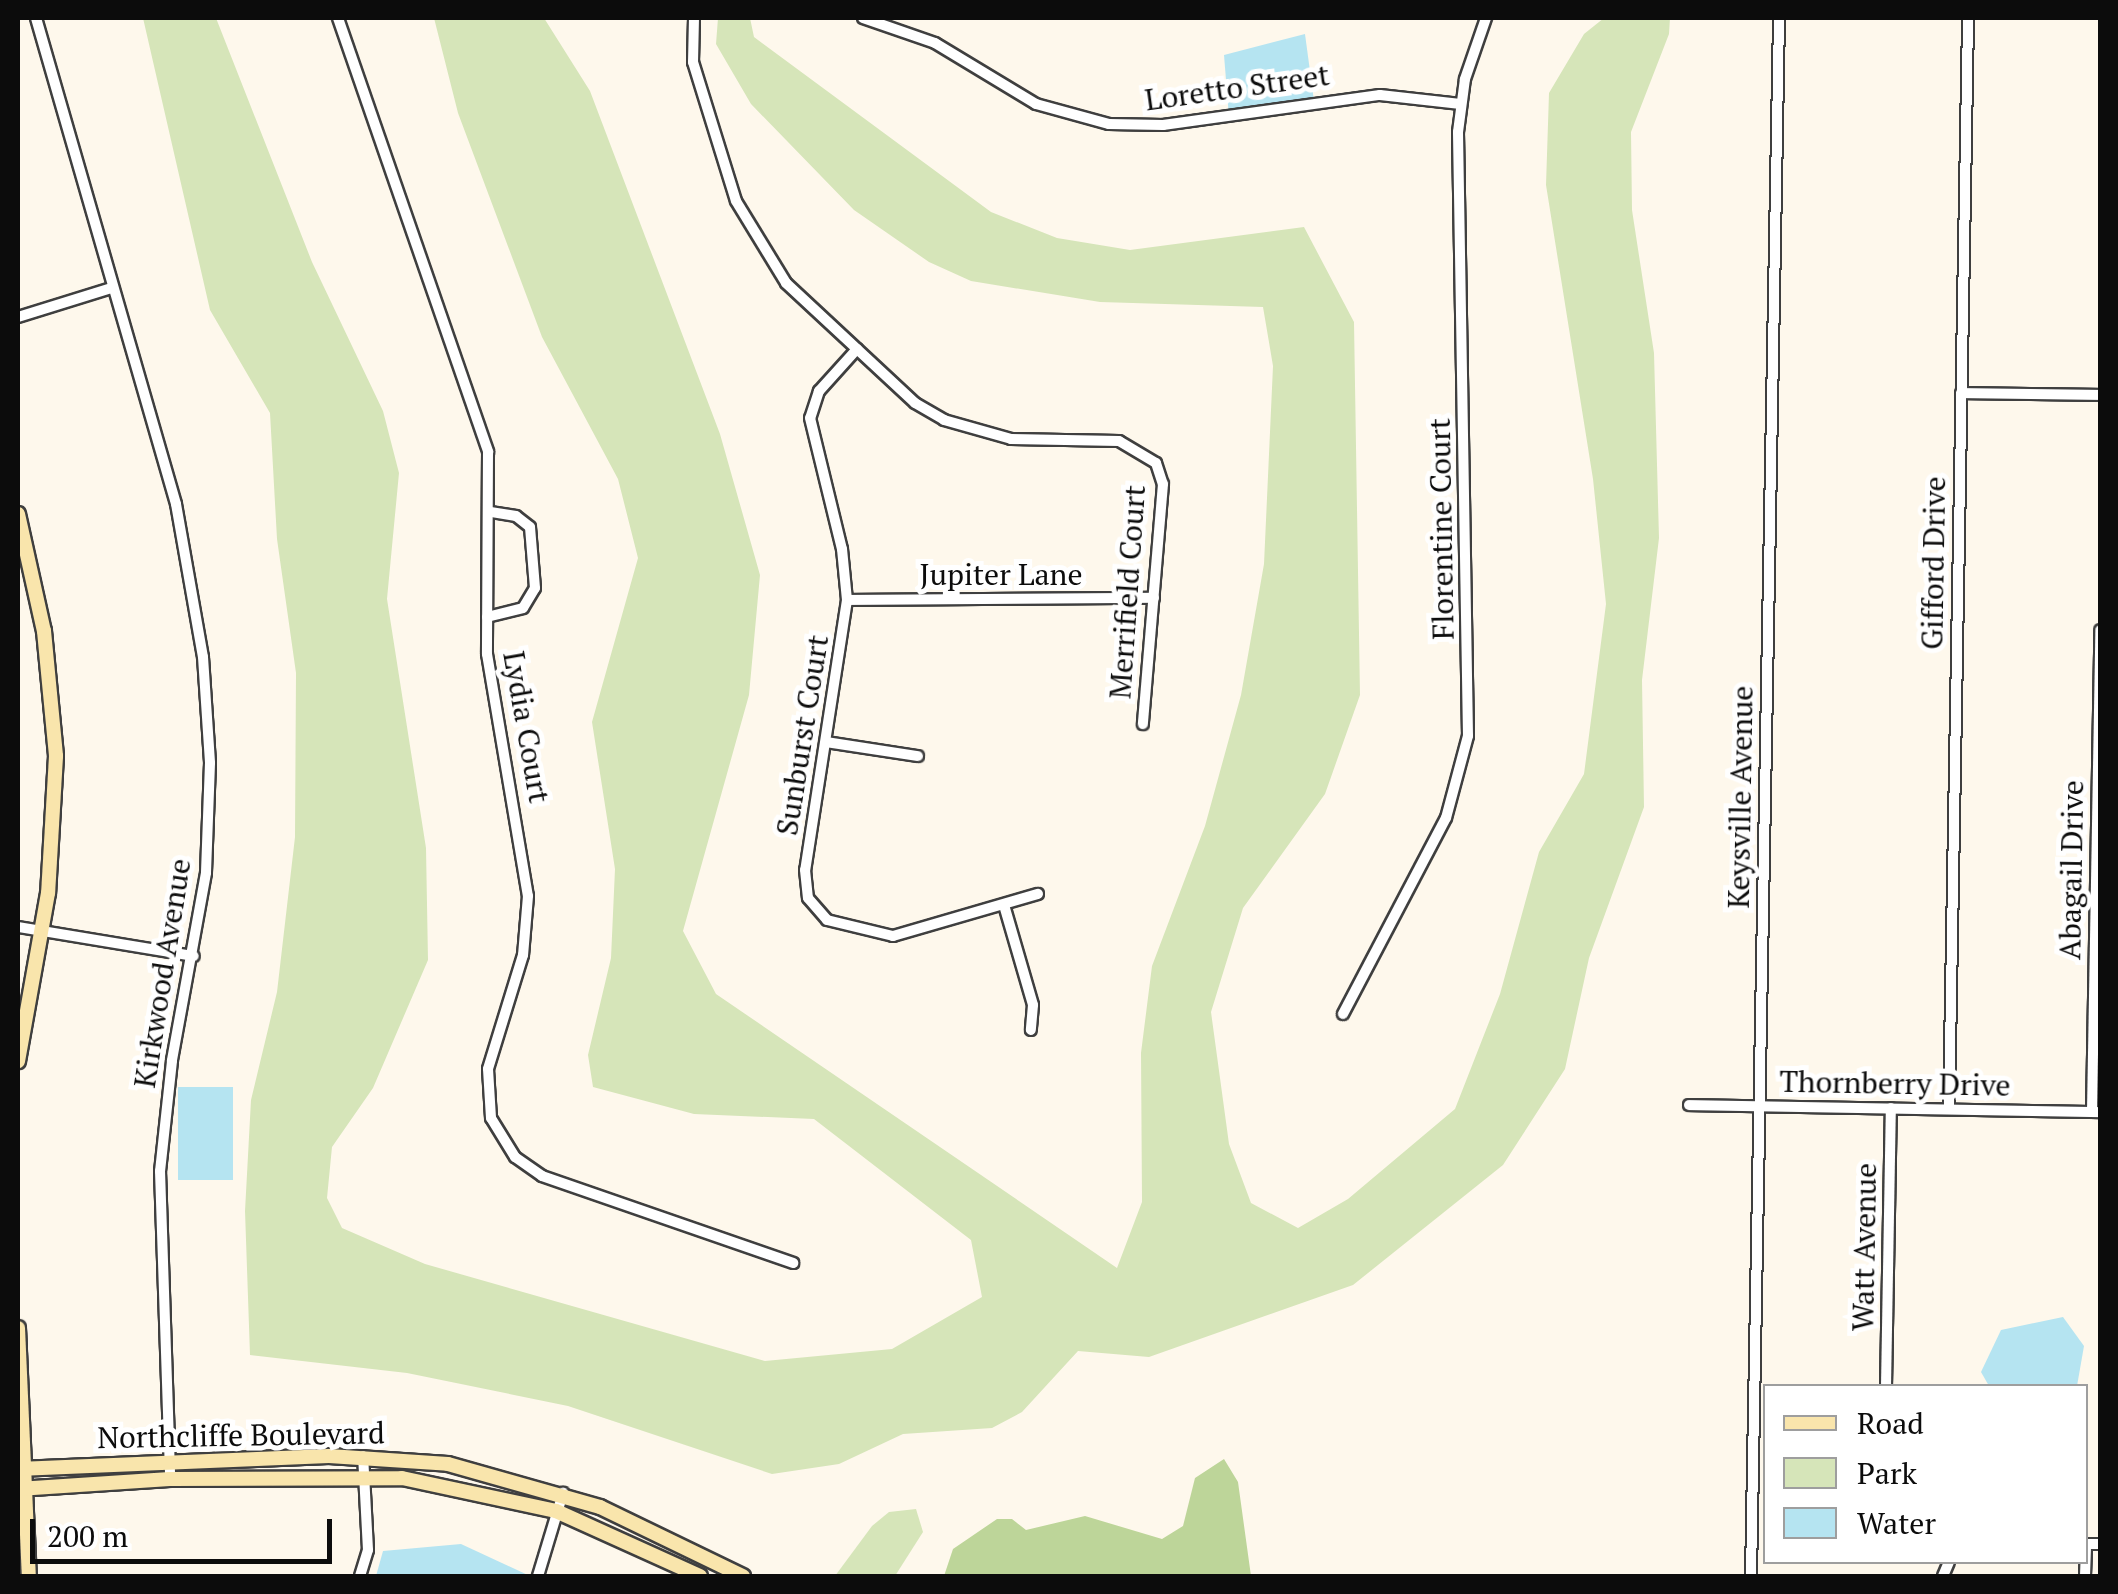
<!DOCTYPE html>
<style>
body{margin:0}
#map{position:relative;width:2118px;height:1594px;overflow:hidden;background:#fef8ec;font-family:"PT Serif",serif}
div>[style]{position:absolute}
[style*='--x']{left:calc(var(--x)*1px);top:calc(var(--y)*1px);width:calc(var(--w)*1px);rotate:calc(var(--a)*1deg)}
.green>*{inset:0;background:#d6e5b9}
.forest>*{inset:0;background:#bdd599}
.water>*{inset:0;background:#b5e4f1;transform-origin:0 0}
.roads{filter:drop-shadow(2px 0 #3f3f3f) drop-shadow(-2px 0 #3f3f3f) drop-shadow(0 2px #3f3f3f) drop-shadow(0 -2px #3f3f3f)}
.street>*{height:10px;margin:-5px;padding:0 5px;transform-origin:5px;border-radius:5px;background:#fff}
.secondary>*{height:14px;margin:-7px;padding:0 7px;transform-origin:7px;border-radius:7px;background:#f9e5ac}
span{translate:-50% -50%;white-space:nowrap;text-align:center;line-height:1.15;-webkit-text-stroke:10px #fff;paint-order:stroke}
.street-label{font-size:30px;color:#0c0c0c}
.frame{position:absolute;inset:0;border:20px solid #0c0c0c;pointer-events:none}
.legend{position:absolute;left:1763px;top:1384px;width:325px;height:180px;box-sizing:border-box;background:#fff;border:2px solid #9e9e9e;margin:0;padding:12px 18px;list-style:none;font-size:30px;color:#0c0c0c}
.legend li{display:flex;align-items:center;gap:20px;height:50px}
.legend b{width:50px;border:2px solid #9e9e9e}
.scale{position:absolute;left:30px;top:1519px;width:302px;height:45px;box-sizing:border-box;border:5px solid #0c0c0c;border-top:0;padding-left:12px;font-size:30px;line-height:35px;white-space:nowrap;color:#0c0c0c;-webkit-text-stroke:8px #fff;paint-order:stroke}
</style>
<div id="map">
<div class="green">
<div style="clip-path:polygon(143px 18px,216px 18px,312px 262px,383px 411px,399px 473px,387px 599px,426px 848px,428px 960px,373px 1088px,332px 1147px,327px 1198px,342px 1228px,425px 1264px,765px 1361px,892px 1349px,982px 1297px,971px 1240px,814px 1119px,694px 1114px,593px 1087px,588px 1055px,611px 958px,615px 869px,592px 722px,638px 558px,618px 479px,542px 337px,458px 113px,434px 18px,544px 18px,590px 91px,720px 434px,760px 575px,749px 695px,683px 931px,716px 994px,1117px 1268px,1142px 1202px,1141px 1053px,1152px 966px,1205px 826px,1241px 695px,1264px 564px,1273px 366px,1263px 307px,1100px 302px,971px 281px,929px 262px,854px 210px,751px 104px,716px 44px,718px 18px,750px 18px,754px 37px,991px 212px,1057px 238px,1130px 250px,1304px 227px,1354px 322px,1360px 695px,1325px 794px,1243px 908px,1211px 1012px,1229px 1144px,1251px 1203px,1298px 1228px,1348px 1199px,1455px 1109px,1500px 994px,1539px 852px,1584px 774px,1606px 604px,1593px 479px,1546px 185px,1549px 93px,1584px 34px,1604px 18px,1670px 18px,1669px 34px,1631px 132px,1632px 210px,1654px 353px,1659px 538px,1642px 680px,1644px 807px,1589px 958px,1565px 1069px,1503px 1165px,1353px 1285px,1149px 1357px,1078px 1351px,1022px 1412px,992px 1428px,903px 1434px,839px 1464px,772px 1474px,568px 1406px,407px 1373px,250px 1355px,245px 1211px,251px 1100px,277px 992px,295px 837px,296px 673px,277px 539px,270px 413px,210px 310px)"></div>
<div style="clip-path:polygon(916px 1509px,923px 1532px,895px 1576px,835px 1576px,872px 1526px,889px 1512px)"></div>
</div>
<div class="forest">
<div style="clip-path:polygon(1224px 1459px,1238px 1482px,1251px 1576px,944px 1576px,953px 1549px,997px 1519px,1012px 1519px,1026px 1530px,1085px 1516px,1162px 1539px,1183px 1526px,1195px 1478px)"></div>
</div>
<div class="water">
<div style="clip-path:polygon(1305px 34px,1314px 101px,1229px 117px,1224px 55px)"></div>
<div style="left:178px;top:1087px;width:55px;height:93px"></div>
<div style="clip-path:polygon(2063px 1317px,2084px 1346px,2077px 1386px,1989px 1386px,1981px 1372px,2001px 1330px)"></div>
<div style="clip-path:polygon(461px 1544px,530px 1576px,376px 1576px,383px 1551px)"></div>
</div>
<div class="roads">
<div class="street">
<div style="--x:36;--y:18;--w:506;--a:73.93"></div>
<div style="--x:176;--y:504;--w:155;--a:80"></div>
<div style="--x:203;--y:657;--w:106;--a:86.2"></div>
<div style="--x:210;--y:763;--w:110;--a:92.1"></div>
<div style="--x:206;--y:873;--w:191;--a:100.3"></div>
<div style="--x:172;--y:1061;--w:111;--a:96.2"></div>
<div style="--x:160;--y:1171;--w:308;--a:88.1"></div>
<div style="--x:338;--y:18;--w:459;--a:70.9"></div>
<div style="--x:488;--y:452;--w:202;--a:90.3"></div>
<div style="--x:487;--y:654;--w:245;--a:80.4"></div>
<div style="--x:528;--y:896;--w:59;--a:94.8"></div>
<div style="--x:523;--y:955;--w:119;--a:107.1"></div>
<div style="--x:488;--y:1069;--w:49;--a:86.5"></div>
<div style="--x:491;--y:1118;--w:46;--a:58.4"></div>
<div style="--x:515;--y:1157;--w:33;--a:35"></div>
<div style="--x:542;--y:1176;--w:266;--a:19.1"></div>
<div style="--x:694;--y:18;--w:44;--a:91.3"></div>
<div style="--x:693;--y:62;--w:145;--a:72.8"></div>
<div style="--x:736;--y:201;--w:96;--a:58.6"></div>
<div style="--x:786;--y:283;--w:176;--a:42.9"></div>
<div style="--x:915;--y:403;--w:34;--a:30"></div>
<div style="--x:944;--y:420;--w:70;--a:15.8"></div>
<div style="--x:1011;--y:439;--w:108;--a:1.1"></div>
<div style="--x:1119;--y:441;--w:43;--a:30.7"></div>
<div style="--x:1156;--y:463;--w:22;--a:72"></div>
<div style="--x:1163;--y:484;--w:241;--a:94.8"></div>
<div style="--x:863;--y:18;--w:76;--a:19.1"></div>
<div style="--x:935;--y:43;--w:118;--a:31.1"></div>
<div style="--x:1036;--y:104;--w:76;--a:15.3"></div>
<div style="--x:1109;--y:124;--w:54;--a:1.1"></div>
<div style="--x:1163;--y:125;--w:219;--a:-7.9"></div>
<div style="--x:1380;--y:95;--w:81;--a:6.4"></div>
<div style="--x:18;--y:317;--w:97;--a:-17.3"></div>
<div style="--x:857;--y:349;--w:57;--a:132.1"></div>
<div style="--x:819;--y:391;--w:28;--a:108"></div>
<div style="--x:810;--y:418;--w:135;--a:76.3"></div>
<div style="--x:842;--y:549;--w:51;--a:84.4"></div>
<div style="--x:847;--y:600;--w:273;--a:98.8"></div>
<div style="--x:805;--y:870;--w:28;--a:84"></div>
<div style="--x:808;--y:898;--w:29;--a:49"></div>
<div style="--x:827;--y:920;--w:68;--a:13.6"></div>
<div style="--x:893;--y:936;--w:151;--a:-16.2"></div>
<div style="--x:1961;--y:393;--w:139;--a:0.8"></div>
<div style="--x:847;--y:600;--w:307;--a:-0.4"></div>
<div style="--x:487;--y:617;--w:37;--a:-14"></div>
<div style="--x:523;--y:608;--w:23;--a:-59"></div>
<div style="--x:535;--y:588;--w:61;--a:-94.7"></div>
<div style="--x:530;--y:527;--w:18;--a:-142"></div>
<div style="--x:516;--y:516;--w:26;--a:-171"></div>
<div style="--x:826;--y:742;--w:93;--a:8.7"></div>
<div style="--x:1004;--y:905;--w:104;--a:73.8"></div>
<div style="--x:1033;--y:1005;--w:25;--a:95"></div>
<div style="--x:18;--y:927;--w:178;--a:9.4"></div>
<div style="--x:1343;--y:1014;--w:221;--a:-62.3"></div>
<div style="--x:1446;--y:818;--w:85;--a:-75"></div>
<div style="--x:1468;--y:736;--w:604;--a:-90.95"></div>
<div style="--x:1458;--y:132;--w:53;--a:-82.5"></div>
<div style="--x:1465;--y:79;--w:65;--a:-71"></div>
<div style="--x:1689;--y:1105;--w:411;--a:1"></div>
<div style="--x:1949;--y:1109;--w:1091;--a:-89"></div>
<div style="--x:2092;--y:1111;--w:481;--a:-89"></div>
<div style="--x:1886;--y:1386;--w:278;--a:-89"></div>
<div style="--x:2086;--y:1544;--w:14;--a:0"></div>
<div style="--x:360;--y:1576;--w:27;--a:-73"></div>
<div style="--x:368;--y:1550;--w:94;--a:-93"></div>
<div style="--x:538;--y:1576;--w:87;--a:-73.2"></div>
<div style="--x:1751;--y:1576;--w:1558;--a:-88.97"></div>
<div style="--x:1943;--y:1576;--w:15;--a:-67"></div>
<div style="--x:2085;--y:1576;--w:32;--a:-88"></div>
</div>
<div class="secondary">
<div style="--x:18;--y:514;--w:120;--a:77.5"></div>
<div style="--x:44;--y:631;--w:126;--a:84.5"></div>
<div style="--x:56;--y:756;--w:137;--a:93.3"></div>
<div style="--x:48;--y:893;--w:171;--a:100.1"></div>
<div style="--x:18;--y:1328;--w:248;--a:87.5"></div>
<div style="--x:18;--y:1469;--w:311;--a:-2.4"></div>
<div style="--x:329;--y:1456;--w:119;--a:3.8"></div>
<div style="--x:448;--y:1464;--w:158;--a:15.8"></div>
<div style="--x:600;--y:1507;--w:159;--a:25.8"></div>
<div style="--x:18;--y:1489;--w:152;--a:-3.8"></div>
<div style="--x:170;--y:1479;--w:232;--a:-0.2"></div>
<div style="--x:402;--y:1478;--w:157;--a:12.1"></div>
<div style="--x:556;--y:1511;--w:158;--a:24.3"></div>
</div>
</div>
<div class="street-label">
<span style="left:1237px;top:87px;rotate:-8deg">Loretto Street</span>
<span style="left:1441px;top:529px;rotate:-91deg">Florentine Court</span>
<span style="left:1933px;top:563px;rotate:-89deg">Gifford Drive</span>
<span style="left:1001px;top:574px">Jupiter Lane</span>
<span style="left:1127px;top:592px;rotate:-86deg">Merrifield Court</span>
<span style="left:527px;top:727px;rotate:80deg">Lydia Court</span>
<span style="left:802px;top:735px;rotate:-81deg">Sunburst Court</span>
<span style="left:1740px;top:797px;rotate:-89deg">Keysville Avenue</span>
<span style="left:2071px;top:870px;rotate:-89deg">Abagail Drive</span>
<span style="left:162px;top:973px;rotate:-81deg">Kirkwood Avenue</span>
<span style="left:1895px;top:1083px;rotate:1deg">Thornberry Drive</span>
<span style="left:1864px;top:1247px;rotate:-89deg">Watt Avenue</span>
<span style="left:241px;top:1435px;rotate:-1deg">Northcliffe Boulevard</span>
</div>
<div class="frame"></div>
<ul class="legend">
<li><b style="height:12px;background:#f9e5ac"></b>Road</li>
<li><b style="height:28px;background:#d6e5b9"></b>Park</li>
<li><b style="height:28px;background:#b5e4f1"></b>Water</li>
</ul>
<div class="scale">200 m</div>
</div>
